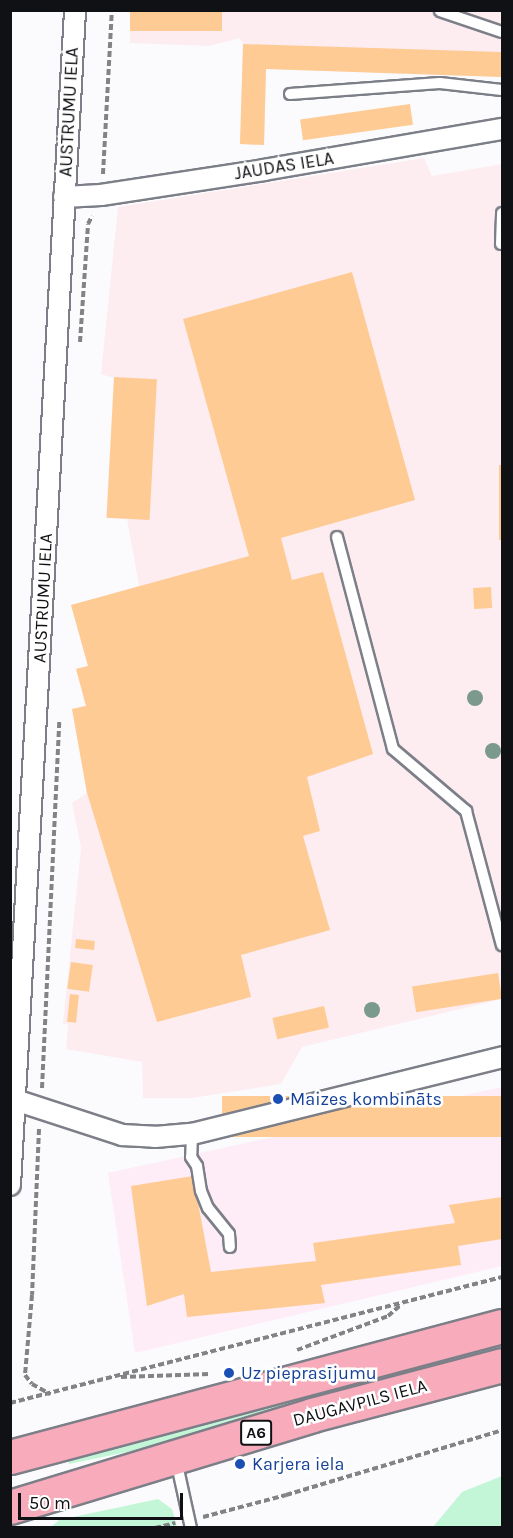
<!DOCTYPE html>
<meta charset="utf-8">
<style>
body{margin:0}
#map{position:relative;width:513px;height:1538px;overflow:hidden;background:#fbfbfd;font-family:Karla,sans-serif}
div>[style]{position:absolute}
[style*='--x']{left:calc(var(--x)*1px);top:calc(var(--y)*1px);width:calc(var(--w)*1px);rotate:calc(var(--a)*1deg)}
.commercial>*{inset:0;background:#fdedf1}
.industrial>*{inset:0;background:#feecf6}
.green>*{inset:0;background:#c3f5d7}
.building>*{inset:0;background:#fecb94;transform-origin:0 0}
.path>*{height:4px;margin-top:-2px;transform-origin:0;background:repeating-linear-gradient(90deg,#828385 0 6px,transparent 0 9px)}
.roads{filter:drop-shadow(2px 0 #7d7f88) drop-shadow(-2px 0 #7d7f88) drop-shadow(0 2px #7d7f88) drop-shadow(0 -2px #7d7f88)}
.lane>*{height:10px;margin:-5px;padding:0 5px;transform-origin:5px;border-radius:5px;background:#fff}
.street>*{height:20px;margin:-10px;padding:0 10px;transform-origin:10px;border-radius:10px;background:#fff}
.highway>*{height:33px;margin:-16.5px;padding:0 16.5px;transform-origin:16.5px;border-radius:16.5px;background:#f7abbb}
.trees>*{width:16px;height:16px;margin:-8px;border-radius:50%;background:#7b998c}
.dots>*{width:16px;height:16px;translate:-50% -50%;box-sizing:border-box;border:3px solid #fff;border-radius:50%}
span{translate:-50% -50%;white-space:nowrap;text-align:center;line-height:1.15;-webkit-text-stroke:5px #fff;paint-order:stroke}
.shield-label span{padding:2px 4px;background:#fff;border:2px solid;border-radius:4px;-webkit-text-stroke-width:0}
.shield-label{font-size:16px;color:#101114;font-weight:700}
.street-label{font-size:18px;color:#101114}
.transit-label{font-size:18px;color:#164399}
.left{translate:0 -50%;text-align:left}
.frame{position:absolute;inset:0;border:12px solid #101114;pointer-events:none}
.scale{position:absolute;left:18px;top:1493px;width:165px;height:27px;box-sizing:border-box;border:3px solid #101114;border-top:0;padding-left:8px;font-size:18px;line-height:21px;white-space:nowrap;color:#101114;-webkit-text-stroke:4px #fff;paint-order:stroke}
</style>
<div id="map">
<div class="commercial">
<div style="clip-path:polygon(130px 11px,502px 11px,502px 77px,266px 69px,264px 145px,240px 144px,243px 44px,240px 38px,209px 46px,130px 43px)"></div>
<div style="clip-path:polygon(424px 158px,432px 176px,502px 164px,502px 999px,302px 1047px,281px 1084px,192px 1098px,143px 1098px,142px 1062px,66px 1049px,68px 1024px,63px 1024px,81px 848px,72px 803px,87px 793px,72px 709px,86px 705px,76px 669px,88px 666px,71px 605px,139px 586px,127px 519px,106px 518px,114px 378px,101px 374px,118px 207px)"></div>
</div>
<div class="industrial">
<div style="clip-path:polygon(502px 1087px,502px 1266px,135px 1353px,108px 1173px)"></div>
</div>
<div class="green">
<div style="clip-path:polygon(502px 1338px,502px 1353px,146px 1448px,69px 1464px,66px 1450px)"></div>
<div style="clip-path:polygon(502px 1476px,502px 1527px,433px 1527px,462px 1492px)"></div>
<div style="clip-path:polygon(158px 1499px,172px 1509px,177px 1527px,51px 1527px,59px 1520px)"></div>
</div>
<div class="building">
<div style="left:130px;top:10px;width:92px;height:21px"></div>
<div style="clip-path:polygon(243px 44px,502px 52px,502px 77px,266px 69px,264px 145px,240px 144px)"></div>
<div style="left:410px;top:104px;width:21px;height:111px;rotate:82deg"></div>
<div style="clip-path:polygon(352px 272px,415px 500px,281px 538px,292px 580px,323px 572px,373px 754px,307px 777px,320px 831px,303px 836px,330px 930px,241px 955px,251px 997px,157px 1022px,87px 793px,72px 709px,86px 706px,76px 669px,88px 666px,71px 605px,249px 556px,183px 319px)"></div>
<div style="left:114px;top:377px;width:43px;height:141px;rotate:3deg"></div>
<div style="left:499px;top:465px;width:3px;height:75px"></div>
<div style="left:491px;top:587px;width:21px;height:18px;rotate:87deg"></div>
<div style="left:76px;top:939px;width:19px;height:9px;rotate:6deg"></div>
<div style="left:71px;top:962px;width:22px;height:27px;rotate:8deg"></div>
<div style="left:498px;top:973px;width:26px;height:87px;rotate:81deg"></div>
<div style="left:70px;top:994px;width:9px;height:28px;rotate:6deg"></div>
<div style="left:324px;top:1006px;width:22px;height:53px;rotate:77deg"></div>
<div style="left:502px;top:1096px;width:41px;height:280px;rotate:90deg"></div>
<div style="clip-path:polygon(193px 1176px,211px 1272px,316px 1261px,313px 1243px,455px 1223px,449px 1205px,502px 1197px,502px 1239px,458px 1246px,461px 1265px,321px 1285px,325px 1303px,187px 1317px,184px 1294px,147px 1306px,131px 1186px)"></div>
</div>
<div class="path">
<div style="--x:103;--y:174;--w:164;--a:-86.9"></div>
<div style="--x:80;--y:342;--w:118;--a:-86.1"></div>
<div style="--x:88;--y:224;--w:9;--a:-63"></div>
<div style="--x:42;--y:1088;--w:367;--a:-87.3"></div>
<div style="--x:39;--y:1129;--w:166;--a:92.4"></div>
<div style="--x:32;--y:1295;--w:80;--a:95"></div>
<div style="--x:25;--y:1375;--w:11;--a:52"></div>
<div style="--x:32;--y:1384;--w:21;--a:29"></div>
<div style="--x:297;--y:1350;--w:97;--a:-20.5"></div>
<div style="--x:388;--y:1316;--w:18;--a:-41"></div>
<div style="--x:121;--y:1377;--w:89;--a:-1.9"></div>
<div style="--x:10;--y:1403;--w:508;--a:-14.36"></div>
<div style="--x:203;--y:1517;--w:86;--a:-14.8"></div>
<div style="--x:286;--y:1495;--w:226;--a:-16.7"></div>
<div style="--x:155;--y:1528;--w:21;--a:-14"></div>
</div>
<div class="roads">
<div class="lane">
<div style="--x:440;--y:11;--w:65;--a:18.7"></div>
<div style="--x:290;--y:94;--w:150;--a:-4.2"></div>
<div style="--x:440;--y:83;--w:62;--a:6.4"></div>
<div style="--x:501;--y:244;--w:31;--a:-88"></div>
<div style="--x:337;--y:537;--w:219;--a:75.2"></div>
<div style="--x:393;--y:749;--w:96;--a:40.3"></div>
<div style="--x:466;--y:811;--w:139;--a:75"></div>
<div style="--x:192;--y:1134;--w:23;--a:92"></div>
<div style="--x:191;--y:1157;--w:11;--a:56"></div>
<div style="--x:197;--y:1166;--w:25;--a:81"></div>
<div style="--x:201;--y:1191;--w:18;--a:68"></div>
<div style="--x:208;--y:1208;--w:33;--a:51"></div>
<div style="--x:229;--y:1234;--w:13;--a:86"></div>
<div style="--x:176;--y:1460;--w:70;--a:77.6"></div>
</div>
<div class="street">
<div style="--x:64;--y:197;--w:37;--a:-3"></div>
<div style="--x:101;--y:195;--w:165;--a:-8.7"></div>
<div style="--x:264;--y:170;--w:242;--a:-9.8"></div>
<div style="--x:15;--y:1100;--w:113;--a:18.1"></div>
<div style="--x:122;--y:1135;--w:33;--a:3"></div>
<div style="--x:155;--y:1137;--w:37;--a:-5"></div>
<div style="--x:192;--y:1134;--w:319;--a:-13.9"></div>
<div style="--x:10;--y:1185;--w:1177;--a:-86.83"></div>
</div>
<div class="highway">
<div style="--x:10;--y:1457;--w:509;--a:-14.91"></div>
<div style="--x:10;--y:1507;--w:316;--a:-16.9"></div>
<div style="--x:312;--y:1415;--w:196;--a:-14.7"></div>
</div>
</div>
<div class="trees">
<div style="left:475px;top:698px"></div>
<div style="left:493px;top:751px"></div>
<div style="left:372px;top:1010px"></div>
</div>
<div class="dots">
<div style="left:278px;top:1099px;background:#1a4fb4"></div>
<div style="left:229px;top:1373px;background:#1a4fb4"></div>
<div style="left:240px;top:1464px;background:#1a4fb4"></div>
</div>
<div class="shield-label">
<span style="left:256px;top:1433px">A6</span>
</div>
<div class="street-label">
<span style="left:69px;top:112px;rotate:-87deg">AUSTRUMU IELA</span>
<span style="left:284px;top:166px;rotate:-9deg">JAUDAS IELA</span>
<span style="left:43px;top:598px;rotate:-87deg">AUSTRUMU IELA</span>
<span style="left:360px;top:1403px;rotate:-15deg">DAUGAVPILS IELA</span>
</div>
<div class="transit-label">
<span class="left" style="left:290px;top:1099px">Maizes kombināts</span>
<span class="left" style="left:241px;top:1373px">Uz pieprasījumu</span>
<span class="left" style="left:252px;top:1464px">Karjera iela</span>
</div>
<div class="frame"></div>
<div class="scale">50 m</div>
</div>
